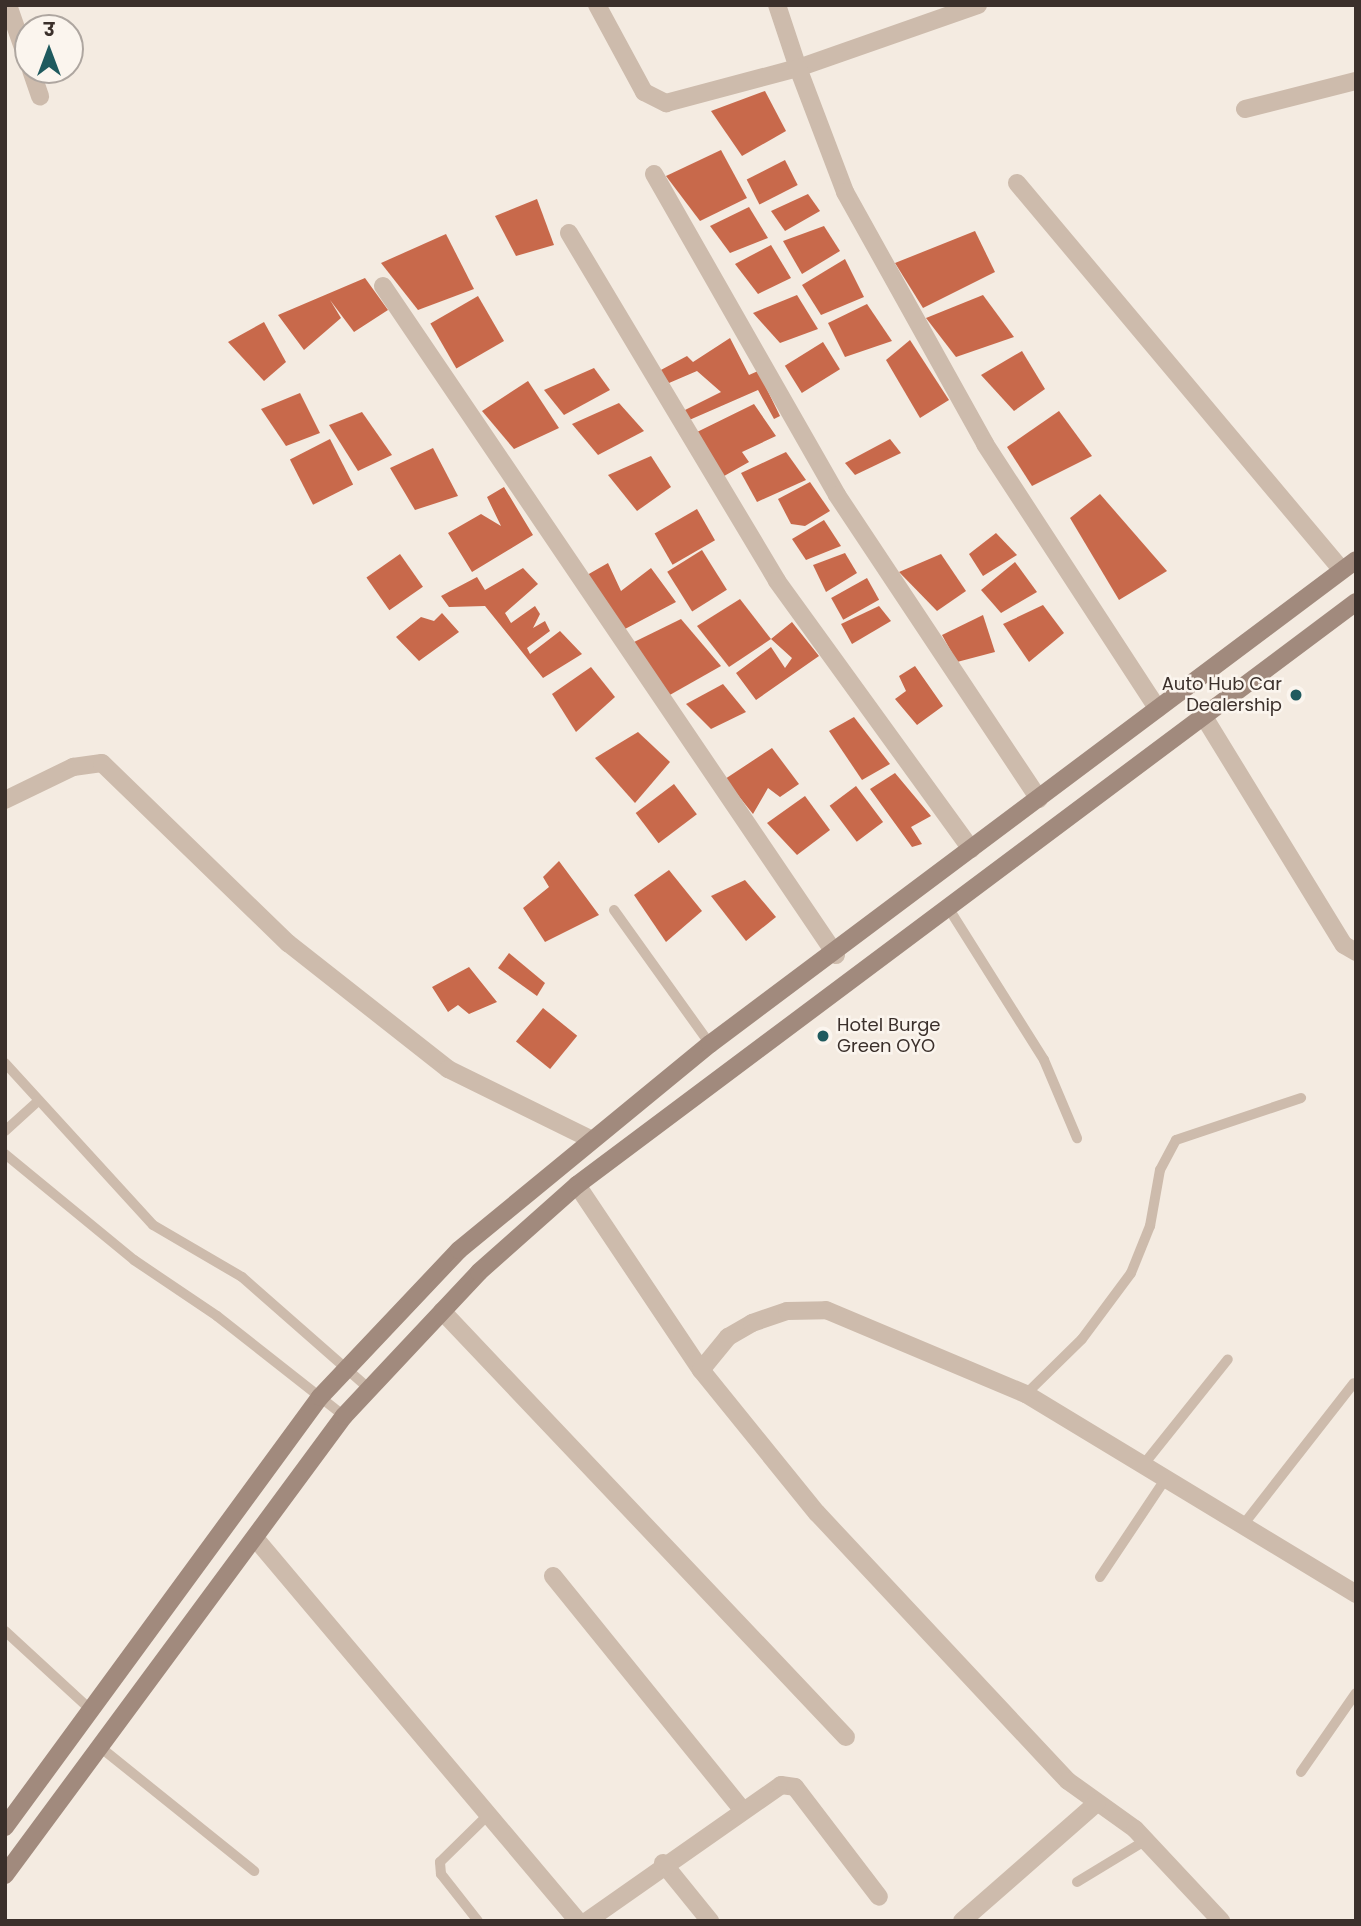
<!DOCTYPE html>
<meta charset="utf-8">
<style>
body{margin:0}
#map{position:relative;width:1361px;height:1926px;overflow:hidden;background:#f4ebe1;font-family:Poppins,"Noto Sans Devanagari",sans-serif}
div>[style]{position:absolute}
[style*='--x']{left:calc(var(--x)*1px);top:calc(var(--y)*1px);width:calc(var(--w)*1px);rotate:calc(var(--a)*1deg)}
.building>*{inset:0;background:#c8694b;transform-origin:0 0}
.lane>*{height:10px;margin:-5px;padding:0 5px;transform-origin:5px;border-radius:5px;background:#cdbbac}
.street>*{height:18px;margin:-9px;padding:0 9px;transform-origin:9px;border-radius:9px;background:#cdbbac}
.secondary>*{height:18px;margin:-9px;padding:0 9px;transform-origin:9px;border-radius:9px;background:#a18a7d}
.dots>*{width:19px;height:19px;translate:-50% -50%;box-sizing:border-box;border:4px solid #fbf5ee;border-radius:50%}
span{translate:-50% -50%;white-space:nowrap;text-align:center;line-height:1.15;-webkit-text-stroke:5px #fbf5ee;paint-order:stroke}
.poi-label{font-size:18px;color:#3b302b}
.right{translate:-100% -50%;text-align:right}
.left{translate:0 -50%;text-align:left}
.frame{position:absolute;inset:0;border:7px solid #3b302b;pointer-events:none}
.north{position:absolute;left:14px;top:14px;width:70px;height:70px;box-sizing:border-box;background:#fbf5ee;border:2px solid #aea6a0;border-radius:50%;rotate:0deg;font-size:19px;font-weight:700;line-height:28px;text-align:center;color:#3b302b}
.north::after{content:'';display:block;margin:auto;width:24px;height:32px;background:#1f5a5e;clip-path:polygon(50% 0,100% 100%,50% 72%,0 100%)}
</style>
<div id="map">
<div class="building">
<div style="clip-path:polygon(765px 91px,786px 131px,742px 156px,711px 111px)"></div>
<div style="clip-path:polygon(721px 150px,747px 198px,700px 221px,666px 176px)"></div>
<div style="left:785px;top:160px;width:28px;height:43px;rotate:63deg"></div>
<div style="clip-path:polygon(808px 194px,820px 211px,785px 231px,771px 211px)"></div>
<div style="clip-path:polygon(537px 199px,554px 245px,516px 256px,495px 216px)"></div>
<div style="clip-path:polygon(749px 207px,768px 238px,730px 253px,710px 226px)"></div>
<div style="clip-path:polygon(824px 226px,840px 251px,802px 274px,783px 241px)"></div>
<div style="clip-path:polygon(975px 231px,995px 272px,923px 308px,895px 263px)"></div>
<div style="clip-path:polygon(446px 234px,474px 289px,418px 310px,381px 263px)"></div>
<div style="clip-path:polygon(771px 245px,791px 278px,758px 294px,735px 264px)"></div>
<div style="clip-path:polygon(845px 259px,864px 297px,821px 315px,802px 285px)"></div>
<div style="clip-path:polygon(365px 278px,388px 310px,354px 332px,330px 300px,341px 318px,304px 350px,278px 315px)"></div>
<div style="clip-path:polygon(797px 295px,818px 329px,780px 343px,753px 313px)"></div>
<div style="clip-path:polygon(983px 295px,1014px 337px,956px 357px,926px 318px)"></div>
<div style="left:478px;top:296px;width:52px;height:55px;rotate:60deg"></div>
<div style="clip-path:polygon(867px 304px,892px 341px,845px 357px,828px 323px)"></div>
<div style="clip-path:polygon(264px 322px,286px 362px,264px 381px,228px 342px)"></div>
<div style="clip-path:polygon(730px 338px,749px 375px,758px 371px,780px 416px,774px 419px,758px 390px,687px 421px,681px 412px,721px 392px,697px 371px,669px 383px,659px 371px,687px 356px,693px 362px)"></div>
<div style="clip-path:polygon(910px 340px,949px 400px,920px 418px,886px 360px)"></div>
<div style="left:823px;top:342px;width:32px;height:45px;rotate:58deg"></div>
<div style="clip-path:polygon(1022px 351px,1045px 389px,1014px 411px,981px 375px)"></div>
<div style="clip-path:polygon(594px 368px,610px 390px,564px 415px,544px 390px)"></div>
<div style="clip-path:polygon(528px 381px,559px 428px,514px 449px,482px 411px)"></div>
<div style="clip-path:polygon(300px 393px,320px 433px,286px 446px,261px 409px)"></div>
<div style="clip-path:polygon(619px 403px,644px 431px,598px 455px,572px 424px)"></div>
<div style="clip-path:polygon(754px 404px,776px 436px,742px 452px,749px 462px,717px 480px,697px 432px)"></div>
<div style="clip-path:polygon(1059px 411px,1092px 456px,1032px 486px,1007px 447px)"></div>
<div style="clip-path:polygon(362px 412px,392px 455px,358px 471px,329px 425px)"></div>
<div style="left:330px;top:439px;width:51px;height:45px;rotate:63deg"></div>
<div style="clip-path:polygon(890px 439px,901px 453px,855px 475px,845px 463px)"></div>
<div style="clip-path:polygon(433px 448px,458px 496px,415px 510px,390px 468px)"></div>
<div style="clip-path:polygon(786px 452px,806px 480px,757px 502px,741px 473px)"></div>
<div style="clip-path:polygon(651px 456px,671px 487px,637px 511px,608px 475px)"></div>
<div style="clip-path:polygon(810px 482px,830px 511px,805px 526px,791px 524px,778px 499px)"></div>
<div style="clip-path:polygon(504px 487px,533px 535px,472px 572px,448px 533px,481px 514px,501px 526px,487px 497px)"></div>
<div style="clip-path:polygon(1100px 494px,1167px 571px,1119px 600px,1070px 518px)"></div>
<div style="left:697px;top:509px;width:36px;height:49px;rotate:60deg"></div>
<div style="clip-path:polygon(824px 520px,841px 546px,806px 560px,792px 539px)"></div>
<div style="clip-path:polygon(996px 533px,1017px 555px,983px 576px,969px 554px)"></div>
<div style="left:702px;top:550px;width:47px;height:41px;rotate:58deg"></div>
<div style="clip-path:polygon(845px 553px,857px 573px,826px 592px,813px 565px)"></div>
<div style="left:400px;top:554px;width:40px;height:41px;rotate:55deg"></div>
<div style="clip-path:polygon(941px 554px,966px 591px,937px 611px,899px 572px)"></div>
<div style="clip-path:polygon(1015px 562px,1037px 592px,1001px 613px,981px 590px)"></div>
<div style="clip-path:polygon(608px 563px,621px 591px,651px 568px,676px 602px,625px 629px,587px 575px)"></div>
<div style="clip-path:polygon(523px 568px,538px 584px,505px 613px,511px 623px,535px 606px,540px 614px,533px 628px,545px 621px,550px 631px,527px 648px,530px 654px,560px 631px,582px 654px,543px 678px,485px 606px,449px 607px,441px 596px,477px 577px,485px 590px)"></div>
<div style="left:867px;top:578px;width:25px;height:41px;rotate:61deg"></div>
<div style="clip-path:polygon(740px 599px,771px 639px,729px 667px,697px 626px)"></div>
<div style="clip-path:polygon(1043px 605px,1064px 633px,1029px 662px,1003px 624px)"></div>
<div style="clip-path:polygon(879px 606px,891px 621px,852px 644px,841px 624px)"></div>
<div style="clip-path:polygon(442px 613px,459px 632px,419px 661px,396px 637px,421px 617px,434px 621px)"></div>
<div style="clip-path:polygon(983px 615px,995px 652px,957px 662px,942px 635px)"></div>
<div style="clip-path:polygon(681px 619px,721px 666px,668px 696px,632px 643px)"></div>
<div style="clip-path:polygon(792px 622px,819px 656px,756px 700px,736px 673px,771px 647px,785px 668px,792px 658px,771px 639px)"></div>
<div style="clip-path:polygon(915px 666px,943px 706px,917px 725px,895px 699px,906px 691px,899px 676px)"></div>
<div style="clip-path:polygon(591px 667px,615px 697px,576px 732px,552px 694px)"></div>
<div style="clip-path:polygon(723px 684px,746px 712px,711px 729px,686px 704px)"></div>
<div style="clip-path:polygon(854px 717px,890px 764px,862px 780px,829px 731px)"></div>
<div style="clip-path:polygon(638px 732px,670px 762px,635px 803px,595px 758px)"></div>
<div style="clip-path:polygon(772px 748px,799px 784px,780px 797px,768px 788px,753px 814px,725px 779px)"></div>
<div style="clip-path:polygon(895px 773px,931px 816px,911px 827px,922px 844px,912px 847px,870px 789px)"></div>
<div style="left:674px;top:784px;width:38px;height:48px;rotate:53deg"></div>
<div style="left:856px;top:786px;width:45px;height:33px;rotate:53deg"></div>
<div style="clip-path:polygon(805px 796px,830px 830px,797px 855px,767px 823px)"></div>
<div style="clip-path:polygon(559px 861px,599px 915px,545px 942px,523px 908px,549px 887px,543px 877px)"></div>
<div style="clip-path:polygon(669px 870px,702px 911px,666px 942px,634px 895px)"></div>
<div style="clip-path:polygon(745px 880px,776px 917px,746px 941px,711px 896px)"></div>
<div style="clip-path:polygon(509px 953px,545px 983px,537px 996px,498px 968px)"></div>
<div style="clip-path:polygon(469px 967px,497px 1002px,469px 1014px,458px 1005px,448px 1012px,432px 987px)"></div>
<div style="left:543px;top:1008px;width:44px;height:43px;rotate:39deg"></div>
</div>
<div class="lane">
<div style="--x:949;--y:909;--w:178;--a:57.8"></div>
<div style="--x:1044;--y:1060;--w:85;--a:67.1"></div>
<div style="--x:614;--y:910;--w:165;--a:54.4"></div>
<div style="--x:5;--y:1063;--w:219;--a:47.6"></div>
<div style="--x:153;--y:1225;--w:103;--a:30.3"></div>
<div style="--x:242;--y:1277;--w:167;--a:41.3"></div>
<div style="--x:5;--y:1131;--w:43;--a:-42.2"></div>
<div style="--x:5;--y:1154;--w:167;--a:39.4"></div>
<div style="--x:134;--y:1260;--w:100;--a:34"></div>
<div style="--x:217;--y:1316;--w:162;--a:38.2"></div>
<div style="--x:1026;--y:1394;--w:78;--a:-44.5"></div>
<div style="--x:1082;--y:1339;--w:82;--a:-53.4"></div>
<div style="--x:1131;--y:1273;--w:51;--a:-68"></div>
<div style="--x:1150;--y:1226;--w:57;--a:-79.9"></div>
<div style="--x:1160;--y:1170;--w:34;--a:-62"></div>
<div style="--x:1176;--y:1140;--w:132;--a:-18.6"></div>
<div style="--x:1144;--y:1464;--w:134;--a:-51.3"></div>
<div style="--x:1243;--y:1525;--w:180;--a:-52"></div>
<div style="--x:1100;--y:1577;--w:119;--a:-56.3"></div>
<div style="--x:5;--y:1631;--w:118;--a:42.6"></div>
<div style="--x:100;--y:1747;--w:198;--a:38.8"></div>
<div style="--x:1301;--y:1772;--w:96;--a:-55.2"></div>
<div style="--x:1077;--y:1882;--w:81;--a:-31.3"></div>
<div style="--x:478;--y:1921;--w:60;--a:-128.2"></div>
<div style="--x:441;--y:1874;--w:12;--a:-95"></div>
<div style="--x:440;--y:1862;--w:67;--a:-44.4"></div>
</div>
<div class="street">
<div style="--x:8;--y:5;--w:60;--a:70.7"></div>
<div style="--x:597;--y:5;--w:99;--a:61.6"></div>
<div style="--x:644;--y:92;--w:25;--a:27"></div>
<div style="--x:666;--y:103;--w:137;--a:-14.9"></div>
<div style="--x:798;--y:68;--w:66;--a:-108.4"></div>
<div style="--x:978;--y:5;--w:191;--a:160.7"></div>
<div style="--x:798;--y:68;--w:133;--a:69.2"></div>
<div style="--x:845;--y:192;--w:288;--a:60.9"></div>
<div style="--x:985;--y:444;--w:316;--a:56.9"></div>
<div style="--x:31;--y:70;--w:28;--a:71"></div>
<div style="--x:1245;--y:109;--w:114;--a:-14.2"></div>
<div style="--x:654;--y:174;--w:369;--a:60.3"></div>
<div style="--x:837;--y:495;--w:365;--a:56.4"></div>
<div style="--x:1017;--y:183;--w:503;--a:50"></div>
<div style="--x:569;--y:233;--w:405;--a:59.1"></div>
<div style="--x:777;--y:581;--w:331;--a:54.1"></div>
<div style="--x:383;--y:286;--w:808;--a:55.9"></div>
<div style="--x:1201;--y:712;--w:273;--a:58.5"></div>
<div style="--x:1344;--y:945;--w:14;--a:30"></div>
<div style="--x:5;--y:800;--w:76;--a:-25.9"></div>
<div style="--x:73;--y:767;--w:29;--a:-8"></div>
<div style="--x:102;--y:763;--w:259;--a:44.1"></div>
<div style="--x:288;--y:943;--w:204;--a:38.2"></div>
<div style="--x:448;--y:1069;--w:158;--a:26.2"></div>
<div style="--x:577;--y:1185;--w:223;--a:56.2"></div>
<div style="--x:701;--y:1370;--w:184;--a:51"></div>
<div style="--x:817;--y:1513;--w:367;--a:46.9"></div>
<div style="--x:1068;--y:1781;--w:82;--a:35.6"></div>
<div style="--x:1135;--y:1829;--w:126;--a:46.9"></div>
<div style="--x:442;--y:1311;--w:587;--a:46.52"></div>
<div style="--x:701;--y:1370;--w:43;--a:-50.7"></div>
<div style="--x:728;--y:1337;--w:28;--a:-30"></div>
<div style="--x:752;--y:1323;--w:37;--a:-19"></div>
<div style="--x:787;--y:1311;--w:39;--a:-1"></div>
<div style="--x:826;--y:1310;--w:217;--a:22.8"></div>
<div style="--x:1026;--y:1394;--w:386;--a:31.2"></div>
<div style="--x:255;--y:1538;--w:501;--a:49.86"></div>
<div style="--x:553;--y:1576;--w:300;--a:51"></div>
<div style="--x:663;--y:1863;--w:75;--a:51"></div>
<div style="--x:587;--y:1921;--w:237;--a:-35"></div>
<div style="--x:781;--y:1785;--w:14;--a:8"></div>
<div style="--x:795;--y:1787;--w:138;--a:52.6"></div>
<div style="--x:962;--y:1921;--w:179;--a:-41.2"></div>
</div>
<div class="secondary">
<div style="--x:5;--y:1827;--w:533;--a:-53.78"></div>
<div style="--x:320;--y:1397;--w:202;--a:-46.6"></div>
<div style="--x:459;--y:1250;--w:325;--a:-39.4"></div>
<div style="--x:710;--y:1044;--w:807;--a:-36.84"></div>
<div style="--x:5;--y:1875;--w:571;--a:-53.55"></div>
<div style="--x:344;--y:1416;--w:197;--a:-46.8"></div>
<div style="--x:479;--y:1272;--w:131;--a:-41.6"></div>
<div style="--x:577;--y:1185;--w:973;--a:-36.81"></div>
</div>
<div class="dots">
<div style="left:1296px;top:695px;background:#1f5a5e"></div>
<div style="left:823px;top:1036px;background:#1f5a5e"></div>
</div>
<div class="poi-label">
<span class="right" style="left:1282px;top:695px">Auto Hub Car<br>Dealership</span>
<span class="left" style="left:837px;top:1036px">Hotel Burge<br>Green OYO</span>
</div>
<div class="frame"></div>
<div class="north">उ</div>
</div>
